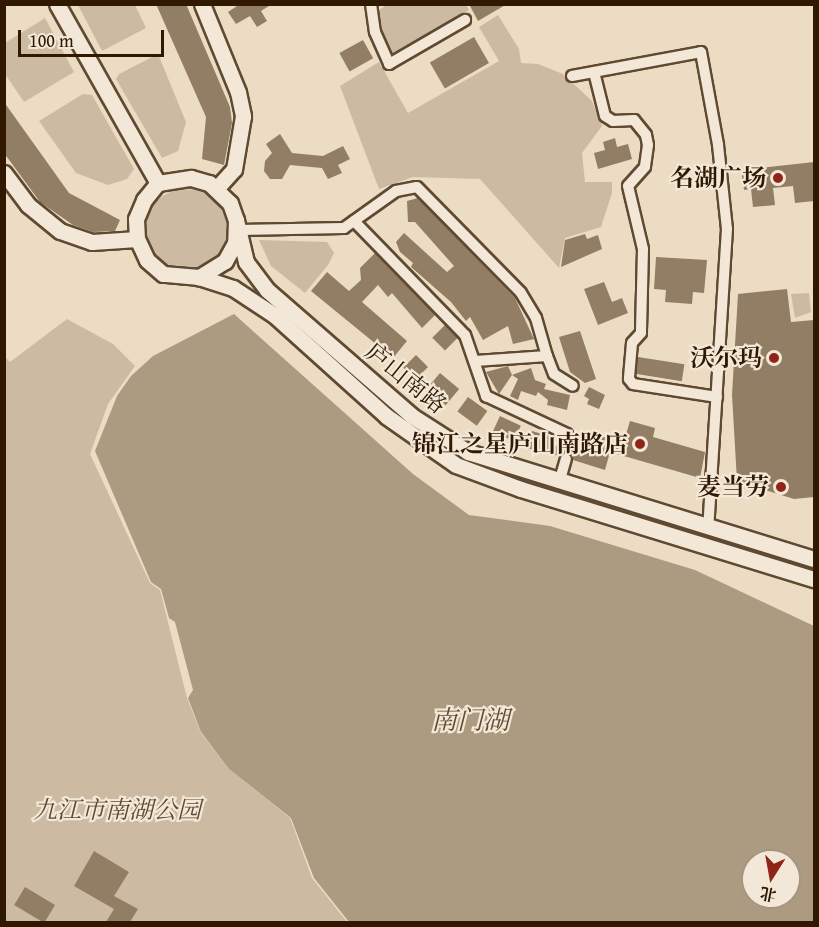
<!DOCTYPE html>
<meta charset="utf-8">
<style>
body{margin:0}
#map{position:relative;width:819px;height:927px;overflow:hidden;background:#ecdcc3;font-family:"Gentium Book Plus","Noto Serif SC",serif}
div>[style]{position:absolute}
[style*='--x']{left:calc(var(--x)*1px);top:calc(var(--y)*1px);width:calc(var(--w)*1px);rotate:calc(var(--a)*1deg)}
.green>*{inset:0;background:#ccbba2}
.round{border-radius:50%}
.water>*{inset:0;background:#ac9a81}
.building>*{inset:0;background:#927e65;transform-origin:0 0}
.roads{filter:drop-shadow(2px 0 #5f4a31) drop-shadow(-2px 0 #5f4a31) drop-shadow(0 2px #5f4a31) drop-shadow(0 -2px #5f4a31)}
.street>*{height:10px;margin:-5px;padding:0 5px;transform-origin:5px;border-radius:5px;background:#f3e8d8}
.secondary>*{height:15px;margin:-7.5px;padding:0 7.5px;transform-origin:7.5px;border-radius:7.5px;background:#f3e8d8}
.dots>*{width:16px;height:16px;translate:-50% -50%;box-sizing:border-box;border:3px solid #f3e8d8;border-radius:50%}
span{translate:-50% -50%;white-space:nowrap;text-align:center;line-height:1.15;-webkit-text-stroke:4.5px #f3e8d8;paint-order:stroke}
.poi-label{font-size:24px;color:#301900;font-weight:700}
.right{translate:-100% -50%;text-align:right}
.street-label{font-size:24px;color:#301900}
.park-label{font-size:24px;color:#5f4a31;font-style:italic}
.water-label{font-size:26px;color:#624d34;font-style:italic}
.frame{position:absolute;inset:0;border:6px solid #301900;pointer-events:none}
.north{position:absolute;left:741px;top:849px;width:60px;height:60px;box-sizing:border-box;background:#f3e8d8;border:2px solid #a59582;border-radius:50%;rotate:191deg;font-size:16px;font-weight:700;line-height:24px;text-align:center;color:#301900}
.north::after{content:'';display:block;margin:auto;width:21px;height:27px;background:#8f2418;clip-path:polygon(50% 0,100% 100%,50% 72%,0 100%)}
.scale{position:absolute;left:18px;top:30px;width:146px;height:27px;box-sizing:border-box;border:3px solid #301900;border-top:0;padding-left:8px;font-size:18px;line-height:21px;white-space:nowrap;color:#301900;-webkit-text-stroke:4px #f3e8d8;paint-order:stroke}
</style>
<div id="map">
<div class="green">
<div style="clip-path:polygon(388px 4px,466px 5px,469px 10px,389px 55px,376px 12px)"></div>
<div style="clip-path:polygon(78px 5px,135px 5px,146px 28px,102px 51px)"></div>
<div style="clip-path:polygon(498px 15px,519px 49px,521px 63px,538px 64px,563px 74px,592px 101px,602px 126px,582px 153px,585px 182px,612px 182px,612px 193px,601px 227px,565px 238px,559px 268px,480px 179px,413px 177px,379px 189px,340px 86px,379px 62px,408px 113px,499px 61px,479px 27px)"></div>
<div style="clip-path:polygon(45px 18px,74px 72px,24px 102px,5px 74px,5px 43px)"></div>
<div style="clip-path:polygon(158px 54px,186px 122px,178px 151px,162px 158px,116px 79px,119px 74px)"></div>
<div style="clip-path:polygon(83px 94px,92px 95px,134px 169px,127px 179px,108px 185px,76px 173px,39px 121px)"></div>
<div class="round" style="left:145px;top:189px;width:82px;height:82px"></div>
<div style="clip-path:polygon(259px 240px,327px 242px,334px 253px,328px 265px,305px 293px,271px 266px)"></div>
<div style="clip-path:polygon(809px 293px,811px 312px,795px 318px,791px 294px)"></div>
<div style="clip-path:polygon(67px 319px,113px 344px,135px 366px,108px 404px,90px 454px,150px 583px,160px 590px,187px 698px,201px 733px,229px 769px,290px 818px,312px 878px,347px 922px,5px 922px,4px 356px,10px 362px)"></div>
</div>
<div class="water">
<div style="clip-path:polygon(evenodd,234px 314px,413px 474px,469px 515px,550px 526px,695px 570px,814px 626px,814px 922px,349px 922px,314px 878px,291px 818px,229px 769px,201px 732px,188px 698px,193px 690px,175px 622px,169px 618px,161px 589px,151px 582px,95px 451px,117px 396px,131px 376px,153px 356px,234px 314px,753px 861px,789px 861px,789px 897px,753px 897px,753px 861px)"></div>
</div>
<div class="building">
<div style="clip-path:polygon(156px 4px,186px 4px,230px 107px,232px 123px,224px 165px,202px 159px,206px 117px)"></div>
<div style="clip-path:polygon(240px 4px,272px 4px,261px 11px,267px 21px,257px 27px,250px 16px,236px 24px,228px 12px)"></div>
<div style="clip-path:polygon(469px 4px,507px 4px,478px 21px)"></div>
<div style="left:474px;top:37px;width:30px;height:51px;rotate:60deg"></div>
<div style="left:363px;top:40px;width:21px;height:27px;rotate:61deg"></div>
<div style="clip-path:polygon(4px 102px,69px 193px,120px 220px,115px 231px,93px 232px,73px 225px,40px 202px,4px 153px)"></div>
<div style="clip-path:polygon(280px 134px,292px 153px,323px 156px,343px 146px,350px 159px,338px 165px,342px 173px,328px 179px,322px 168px,290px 165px,282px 179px,270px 179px,264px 171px,265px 161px,272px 153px,266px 144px)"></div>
<div style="clip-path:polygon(615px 138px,617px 147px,628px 144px,632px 159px,598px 169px,594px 153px,605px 150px,603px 142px)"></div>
<div style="clip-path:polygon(814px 162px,814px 201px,795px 203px,793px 186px,773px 188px,775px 205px,753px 207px,751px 189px,744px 190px,741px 170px)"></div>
<div style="clip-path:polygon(418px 198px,515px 298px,534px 339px,513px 344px,508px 326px,483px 340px,470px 317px,466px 321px,451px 302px,411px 267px,413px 263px,400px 252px,396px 242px,404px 233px,447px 272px,454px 266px,415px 222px,408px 222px,407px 201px)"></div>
<div style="clip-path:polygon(585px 234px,587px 239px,598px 235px,602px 249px,561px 267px,565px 240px)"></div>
<div style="clip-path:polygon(375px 253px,435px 315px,422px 328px,392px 293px,388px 297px,378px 285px,362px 302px,407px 341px,393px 358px,311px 291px,327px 272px,349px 291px,361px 280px,360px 268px)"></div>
<div style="clip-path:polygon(656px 257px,707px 260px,704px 293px,693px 292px,692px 304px,665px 302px,666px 290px,654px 289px)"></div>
<div style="clip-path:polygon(604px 282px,612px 302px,622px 298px,628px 313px,598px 325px,584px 289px)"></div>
<div style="clip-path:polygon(787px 289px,791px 322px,814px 320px,814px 497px,794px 499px,737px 481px,732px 395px,738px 294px)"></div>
<div style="left:445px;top:325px;width:18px;height:18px;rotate:45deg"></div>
<div style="clip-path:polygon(580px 331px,596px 379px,585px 383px,570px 372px,559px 337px)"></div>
<div style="left:416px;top:355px;width:17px;height:18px;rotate:45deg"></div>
<div style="left:638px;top:357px;width:47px;height:17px;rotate:9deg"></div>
<div style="clip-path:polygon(508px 366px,512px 375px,499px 394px,486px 372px)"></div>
<div style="clip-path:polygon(531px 368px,535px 380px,546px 384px,544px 389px,570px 395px,567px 410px,547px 405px,548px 400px,538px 392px,536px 396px,521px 391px,518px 400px,510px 396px,518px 379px,512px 375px)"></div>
<div style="left:440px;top:373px;width:25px;height:21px;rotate:40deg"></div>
<div style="clip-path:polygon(589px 387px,605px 395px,599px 409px,587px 404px,589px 399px,584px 396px)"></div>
<div style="left:468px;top:397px;width:24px;height:18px;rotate:36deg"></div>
<div style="left:500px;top:416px;width:23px;height:17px;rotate:25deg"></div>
<div style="clip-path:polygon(630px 421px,655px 428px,653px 437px,705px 452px,700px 478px,610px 452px,605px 470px,573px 460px,571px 454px,582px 453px,588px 433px,608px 438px,621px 451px)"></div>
<div style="clip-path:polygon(532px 431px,556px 438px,554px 444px,564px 452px,559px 456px,527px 448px)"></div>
<div style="clip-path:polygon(94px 851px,129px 872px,114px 896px,138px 909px,130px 922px,106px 922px,114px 909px,74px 886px)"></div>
<div style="left:25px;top:887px;width:35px;height:21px;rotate:31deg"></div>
</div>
<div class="roads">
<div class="street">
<div style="--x:371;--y:4;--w:28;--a:82"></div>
<div style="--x:375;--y:32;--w:35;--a:66"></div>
<div style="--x:389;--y:64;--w:88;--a:-30.1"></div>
<div style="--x:594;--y:72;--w:45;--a:76"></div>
<div style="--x:605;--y:116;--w:9;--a:32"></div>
<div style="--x:613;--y:121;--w:21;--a:-3"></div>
<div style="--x:634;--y:120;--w:19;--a:51"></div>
<div style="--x:646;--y:135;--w:10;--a:79"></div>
<div style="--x:648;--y:145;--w:22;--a:98"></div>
<div style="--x:645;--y:167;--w:25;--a:132"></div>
<div style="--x:628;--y:186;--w:65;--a:76.6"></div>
<div style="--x:643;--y:249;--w:84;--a:91.4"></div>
<div style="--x:641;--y:333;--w:13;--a:132"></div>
<div style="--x:632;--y:343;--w:36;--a:95"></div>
<div style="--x:629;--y:379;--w:6;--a:51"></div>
<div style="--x:633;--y:384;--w:85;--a:8.8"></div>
<div style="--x:572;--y:76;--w:131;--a:-10.5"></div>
<div style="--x:701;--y:52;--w:95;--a:79.6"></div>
<div style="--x:718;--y:145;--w:84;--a:83.9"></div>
<div style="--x:727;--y:229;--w:300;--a:93.6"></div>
<div style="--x:354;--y:221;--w:159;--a:45.8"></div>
<div style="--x:465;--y:335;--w:65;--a:71"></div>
<div style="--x:486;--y:396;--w:89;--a:25.1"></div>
<div style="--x:567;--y:434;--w:13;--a:81"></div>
<div style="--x:239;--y:230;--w:105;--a:-1.1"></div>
<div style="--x:344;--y:228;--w:64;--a:-35.4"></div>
<div style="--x:396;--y:191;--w:21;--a:-11"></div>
<div style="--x:417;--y:187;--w:148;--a:45.5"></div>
<div style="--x:521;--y:293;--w:29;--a:59"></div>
<div style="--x:536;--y:318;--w:40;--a:74"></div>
<div style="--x:547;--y:356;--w:72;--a:176"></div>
<div style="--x:547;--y:356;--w:19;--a:69"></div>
<div style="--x:554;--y:374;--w:22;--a:32"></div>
<div style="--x:559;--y:483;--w:25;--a:-74"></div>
</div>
<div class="secondary">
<div style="--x:57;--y:4;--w:206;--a:60.6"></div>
<div style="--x:202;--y:4;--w:95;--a:67.8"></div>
<div style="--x:238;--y:92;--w:25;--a:78"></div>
<div style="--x:243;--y:116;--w:54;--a:99.6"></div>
<div style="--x:234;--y:169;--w:25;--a:132"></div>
<div style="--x:4;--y:173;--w:40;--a:53"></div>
<div style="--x:28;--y:205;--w:41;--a:39.1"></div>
<div style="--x:60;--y:231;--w:34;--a:19"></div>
<div style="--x:92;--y:242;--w:45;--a:-3.8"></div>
<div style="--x:236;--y:220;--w:23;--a:92"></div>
<div style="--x:235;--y:243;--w:21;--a:119"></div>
<div style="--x:225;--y:261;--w:31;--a:148"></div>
<div style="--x:199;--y:277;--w:36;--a:-175"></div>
<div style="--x:163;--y:274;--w:21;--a:-139"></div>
<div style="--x:147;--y:260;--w:23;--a:-115"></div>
<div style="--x:137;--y:239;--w:20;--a:-93"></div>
<div style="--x:136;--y:219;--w:21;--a:-67"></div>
<div style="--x:144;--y:200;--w:22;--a:-51"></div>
<div style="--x:158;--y:183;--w:33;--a:-9"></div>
<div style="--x:191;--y:178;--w:19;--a:16"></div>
<div style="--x:209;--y:183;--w:29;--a:44"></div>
<div style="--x:230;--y:203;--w:18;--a:71"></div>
<div style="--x:236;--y:220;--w:43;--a:76.6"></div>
<div style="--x:246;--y:262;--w:35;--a:53"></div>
<div style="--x:267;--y:290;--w:192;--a:41"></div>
<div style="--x:412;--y:416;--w:67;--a:32.7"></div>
<div style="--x:468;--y:452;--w:362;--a:17.2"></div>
<div style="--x:199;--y:277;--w:36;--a:18"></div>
<div style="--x:233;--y:288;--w:49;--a:33.4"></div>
<div style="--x:274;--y:315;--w:151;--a:42"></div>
<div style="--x:386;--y:416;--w:85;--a:35"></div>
<div style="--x:456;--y:465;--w:69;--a:20.3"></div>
<div style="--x:521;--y:489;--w:307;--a:17.1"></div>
</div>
</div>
<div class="dots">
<div style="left:778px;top:178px;background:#8f2418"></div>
<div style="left:774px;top:358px;background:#8f2418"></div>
<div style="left:640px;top:444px;background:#8f2418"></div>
<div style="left:781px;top:487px;background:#8f2418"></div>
</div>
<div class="poi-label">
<span class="right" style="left:766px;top:178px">名湖广场</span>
<span class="right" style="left:762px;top:358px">沃尔玛</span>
<span class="right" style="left:628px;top:444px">锦江之星庐山南路店</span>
<span class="right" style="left:769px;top:487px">麦当劳</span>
</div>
<div class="street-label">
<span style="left:406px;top:378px;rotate:39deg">庐山南路</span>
</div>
<div class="park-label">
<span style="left:117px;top:810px">九江市南湖公园</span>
</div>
<div class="water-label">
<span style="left:470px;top:720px">南门湖</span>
</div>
<div class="frame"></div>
<div class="north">北</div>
<div class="scale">100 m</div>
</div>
